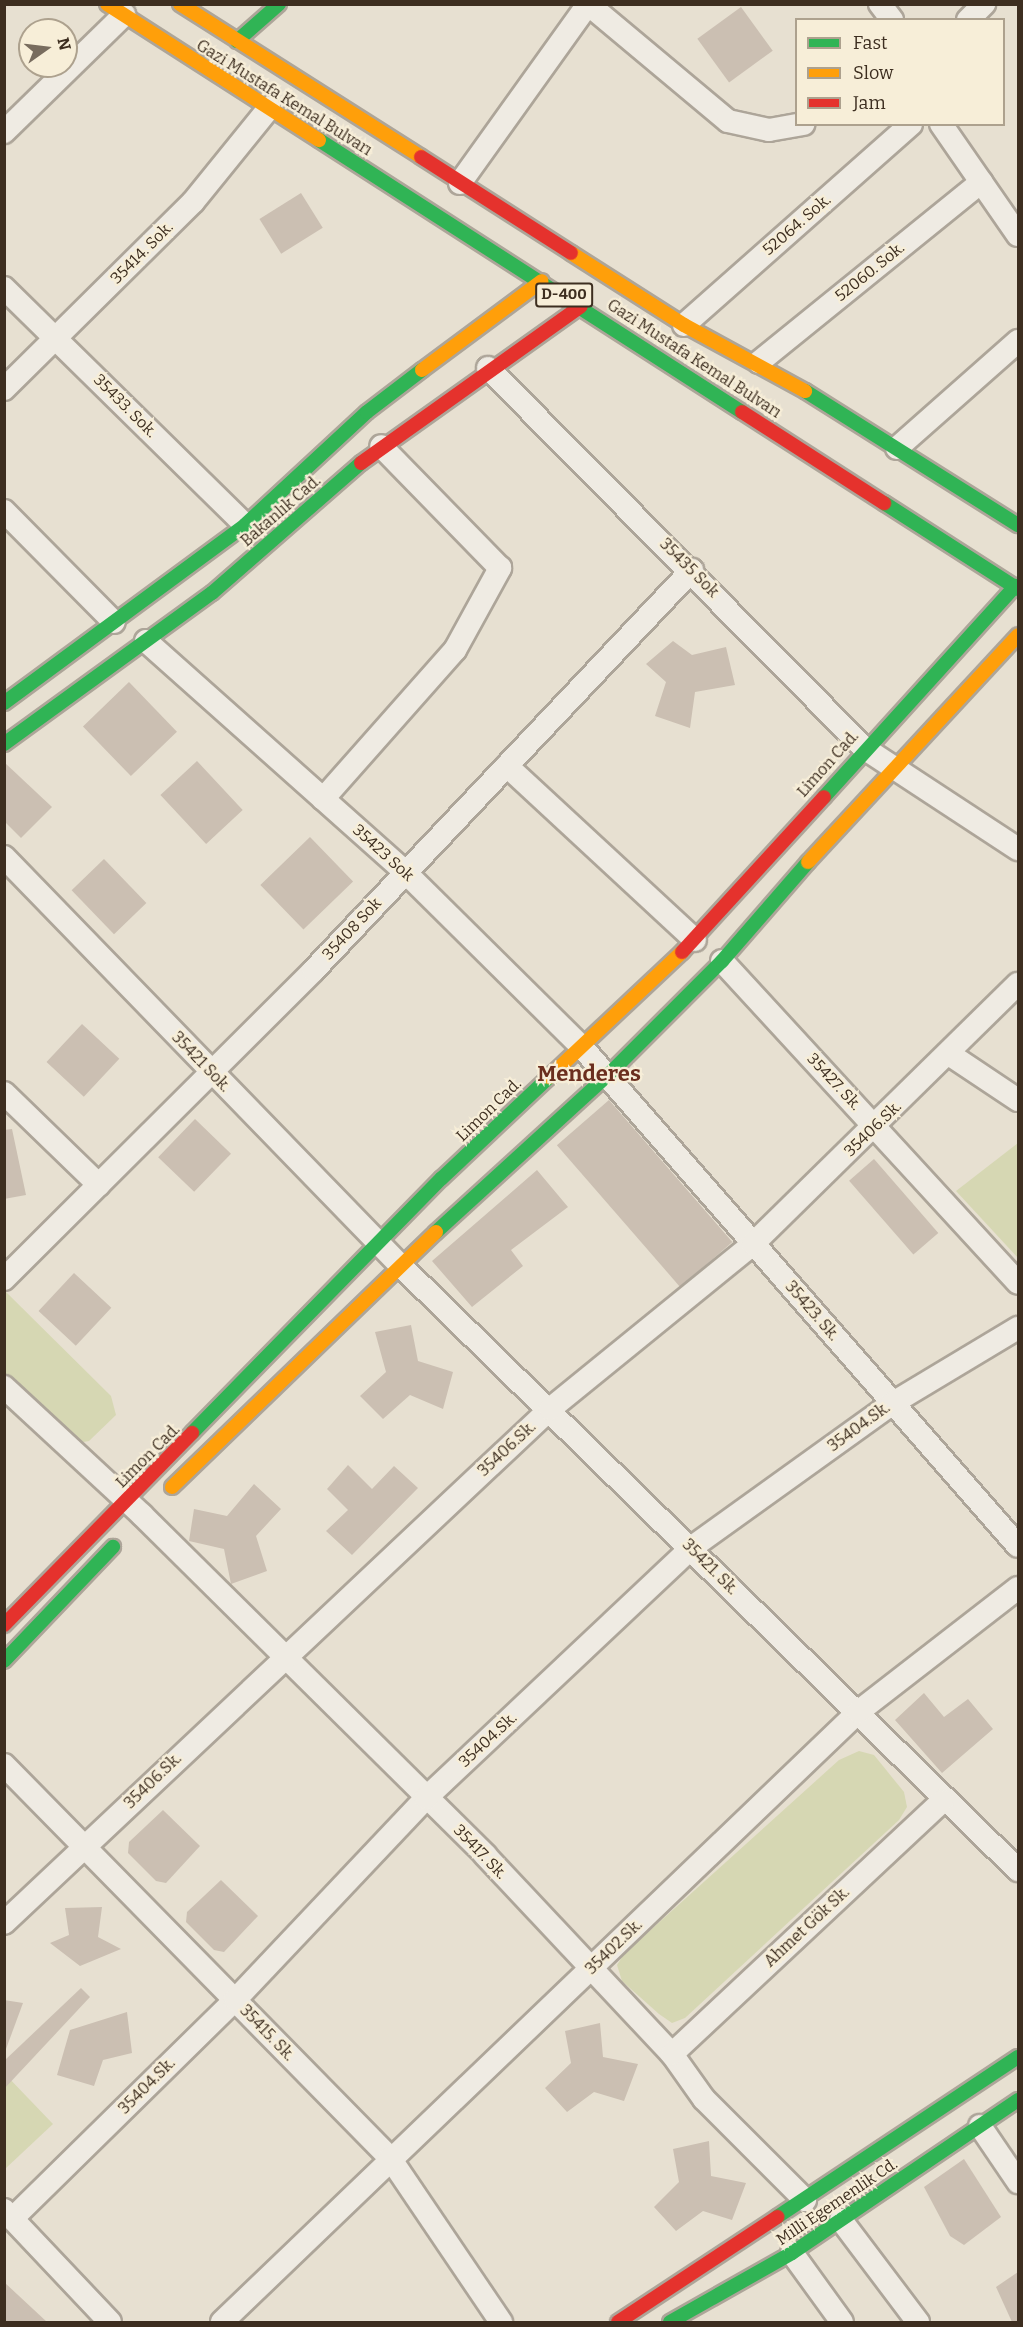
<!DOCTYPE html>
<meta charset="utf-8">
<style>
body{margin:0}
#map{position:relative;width:1023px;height:2327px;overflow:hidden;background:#e7e0d1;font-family:Bitter,serif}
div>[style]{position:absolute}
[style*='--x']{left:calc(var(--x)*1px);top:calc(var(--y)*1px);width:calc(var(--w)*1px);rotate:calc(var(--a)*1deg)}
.green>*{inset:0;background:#d6d7b3}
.building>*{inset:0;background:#cbbfb2;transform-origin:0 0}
.roads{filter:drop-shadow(2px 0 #ada599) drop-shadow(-2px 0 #ada599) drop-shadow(0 2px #ada599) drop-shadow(0 -2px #ada599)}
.street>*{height:22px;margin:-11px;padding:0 11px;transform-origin:11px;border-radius:11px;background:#efebe3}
.fast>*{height:14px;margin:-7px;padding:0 7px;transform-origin:7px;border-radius:7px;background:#30b455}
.slow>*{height:14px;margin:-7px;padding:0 7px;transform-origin:7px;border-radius:7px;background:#ff9f0a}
.jam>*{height:14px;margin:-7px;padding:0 7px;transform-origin:7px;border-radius:7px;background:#e5322d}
span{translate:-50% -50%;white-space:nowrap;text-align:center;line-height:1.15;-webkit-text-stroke:4.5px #f7eed8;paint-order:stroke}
.shield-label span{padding:2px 4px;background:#f7eed8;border:2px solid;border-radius:4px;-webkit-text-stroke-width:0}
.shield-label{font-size:15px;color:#3d2e20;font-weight:700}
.street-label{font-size:16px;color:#3d2e20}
.district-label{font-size:22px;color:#6b2e1e;font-weight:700}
.frame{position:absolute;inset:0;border:6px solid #3d2e20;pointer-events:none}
.legend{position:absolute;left:795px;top:18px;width:210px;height:108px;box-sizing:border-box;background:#f7eed8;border:2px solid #ada18e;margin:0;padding:8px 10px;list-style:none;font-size:18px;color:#3d2e20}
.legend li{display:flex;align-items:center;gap:12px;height:30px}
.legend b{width:30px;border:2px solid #ada18e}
.north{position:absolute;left:18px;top:18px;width:60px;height:60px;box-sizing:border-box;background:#f7eed8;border:2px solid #ada18e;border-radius:50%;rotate:76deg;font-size:16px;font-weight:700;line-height:24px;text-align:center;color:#3d2e20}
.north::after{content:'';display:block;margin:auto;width:21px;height:27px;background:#786c5e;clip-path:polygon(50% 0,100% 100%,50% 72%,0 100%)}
</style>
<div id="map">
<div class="green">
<div style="clip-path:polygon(1018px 1143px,1018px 1258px,956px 1191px)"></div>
<div style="clip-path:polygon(5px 1291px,111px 1396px,116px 1415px,89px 1441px,78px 1443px,64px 1433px,5px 1373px)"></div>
<div style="clip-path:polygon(859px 1751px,874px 1755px,904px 1792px,907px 1807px,899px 1820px,685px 2018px,672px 2023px,659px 2014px,622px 1981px,617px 1965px,624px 1954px,839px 1760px)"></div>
<div style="clip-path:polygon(5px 2074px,53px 2124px,5px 2169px)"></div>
</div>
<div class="building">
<div style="left:741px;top:7px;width:54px;height:54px;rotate:54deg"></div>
<div style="left:301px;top:193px;width:41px;height:49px;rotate:58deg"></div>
<div style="clip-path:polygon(673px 641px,692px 655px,726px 647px,735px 685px,695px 692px,690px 728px,655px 716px,666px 682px,646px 664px)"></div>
<div style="left:129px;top:682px;width:69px;height:64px;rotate:46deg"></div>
<div style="left:197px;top:761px;width:67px;height:50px;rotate:47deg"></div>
<div style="clip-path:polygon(4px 762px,52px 807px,21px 838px,4px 821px)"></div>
<div style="left:310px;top:837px;width:62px;height:69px;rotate:46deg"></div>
<div style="left:104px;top:859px;width:61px;height:45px;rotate:46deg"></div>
<div style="left:82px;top:1024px;width:51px;height:52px;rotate:43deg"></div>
<div style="left:609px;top:1100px;width:188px;height:69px;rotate:49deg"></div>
<div style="left:195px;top:1119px;width:50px;height:53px;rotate:44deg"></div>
<div style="clip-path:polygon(12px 1129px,26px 1195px,4px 1199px,4px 1130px)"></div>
<div style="left:874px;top:1159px;width:98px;height:33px;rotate:49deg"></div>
<div style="clip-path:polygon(537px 1170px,568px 1207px,511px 1250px,523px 1266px,472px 1307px,432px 1261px)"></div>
<div style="left:74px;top:1273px;width:51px;height:52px;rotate:43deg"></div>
<div style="clip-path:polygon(411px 1325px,418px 1361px,453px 1372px,443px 1409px,410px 1395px,383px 1419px,360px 1396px,386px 1372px,375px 1332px)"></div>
<div style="clip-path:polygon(348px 1465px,372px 1489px,394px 1466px,418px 1488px,352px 1555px,326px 1531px,348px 1510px,327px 1489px)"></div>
<div style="clip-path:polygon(254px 1484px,281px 1509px,256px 1536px,267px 1571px,231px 1584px,224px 1549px,189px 1541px,194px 1509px,227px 1516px)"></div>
<div style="clip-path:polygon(924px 1693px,944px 1717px,968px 1699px,993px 1729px,942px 1773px,895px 1720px)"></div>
<div style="clip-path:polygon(163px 1810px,200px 1846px,166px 1883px,156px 1881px,128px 1853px,129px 1842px)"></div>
<div style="clip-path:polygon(221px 1880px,258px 1916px,224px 1952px,214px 1950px,186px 1922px,187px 1912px)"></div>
<div style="clip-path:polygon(102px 1907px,98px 1937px,121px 1949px,80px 1966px,50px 1943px,69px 1935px,65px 1908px)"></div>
<div style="clip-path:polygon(81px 1988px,90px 1997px,4px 2089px,4px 2061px)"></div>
<div style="clip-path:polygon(4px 2000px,23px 2003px,6px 2049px,4px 2048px)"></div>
<div style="clip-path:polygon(127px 2012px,132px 2053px,103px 2060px,94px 2086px,57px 2075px,70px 2030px)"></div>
<div style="clip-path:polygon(600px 2023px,603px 2057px,638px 2064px,624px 2101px,594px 2092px,567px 2112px,545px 2088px,571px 2063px,565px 2031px)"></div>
<div style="clip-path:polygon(709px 2141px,711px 2176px,746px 2183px,732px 2220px,703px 2211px,676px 2231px,654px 2207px,679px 2182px,673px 2149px)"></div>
<div style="clip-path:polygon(964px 2159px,1001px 2217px,964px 2245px,950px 2236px,924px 2187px)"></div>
<div style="clip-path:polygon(1018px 2272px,1018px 2322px,1012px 2322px,996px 2287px)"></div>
<div style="clip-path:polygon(4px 2282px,47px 2322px,4px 2322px)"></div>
</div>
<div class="roads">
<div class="street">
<div style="--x:588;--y:4;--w:182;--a:39.9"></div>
<div style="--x:728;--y:121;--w:42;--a:12.4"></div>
<div style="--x:769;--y:130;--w:35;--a:-10"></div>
<div style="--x:880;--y:4;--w:20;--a:53"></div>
<div style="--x:968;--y:20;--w:23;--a:-45"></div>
<div style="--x:941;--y:124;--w:135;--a:55.3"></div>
<div style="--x:4;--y:132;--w:168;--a:-44.3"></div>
<div style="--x:460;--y:183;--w:220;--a:-54.4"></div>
<div style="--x:4;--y:288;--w:338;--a:44.5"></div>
<div style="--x:684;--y:325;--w:303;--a:-41.5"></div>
<div style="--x:759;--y:362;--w:286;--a:-39"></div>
<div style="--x:488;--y:368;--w:535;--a:45.3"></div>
<div style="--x:864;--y:748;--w:184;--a:33.3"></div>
<div style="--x:4;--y:389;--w:266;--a:-44.7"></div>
<div style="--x:193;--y:202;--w:121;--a:-51"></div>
<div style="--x:897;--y:448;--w:162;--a:-41.5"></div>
<div style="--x:4;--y:511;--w:156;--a:45.3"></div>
<div style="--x:146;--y:641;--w:348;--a:41.7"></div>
<div style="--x:406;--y:873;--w:245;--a:44.7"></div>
<div style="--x:580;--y:1045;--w:665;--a:48.84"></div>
<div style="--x:507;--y:766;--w:256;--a:42.8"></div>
<div style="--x:323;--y:799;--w:199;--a:-48.5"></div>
<div style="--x:455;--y:650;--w:94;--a:-61.2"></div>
<div style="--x:500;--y:568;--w:170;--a:-134.3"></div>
<div style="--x:4;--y:857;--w:569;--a:45.86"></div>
<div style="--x:400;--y:1265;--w:865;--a:44.39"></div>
<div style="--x:722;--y:961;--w:437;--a:47.4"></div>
<div style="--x:949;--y:1054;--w:83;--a:33.7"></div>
<div style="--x:4;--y:1093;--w:132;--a:44.1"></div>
<div style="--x:4;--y:1279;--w:436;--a:-44.9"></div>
<div style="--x:313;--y:971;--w:552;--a:-46.62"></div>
<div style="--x:4;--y:1387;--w:188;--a:42.8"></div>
<div style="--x:142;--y:1515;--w:483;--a:44.7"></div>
<div style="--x:485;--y:1855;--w:273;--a:46.8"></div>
<div style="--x:672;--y:2054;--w:55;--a:54.6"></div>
<div style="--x:704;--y:2099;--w:143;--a:45"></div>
<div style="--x:4;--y:1765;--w:551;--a:45.51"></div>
<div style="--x:390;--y:2158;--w:198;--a:55.9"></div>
<div style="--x:4;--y:1923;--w:750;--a:-43.27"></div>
<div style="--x:550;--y:1409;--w:262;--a:-39.1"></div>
<div style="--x:753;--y:1244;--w:371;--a:-44.5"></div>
<div style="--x:672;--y:2054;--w:370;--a:-43.1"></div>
<div style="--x:980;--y:2126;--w:68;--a:55.8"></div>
<div style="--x:4;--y:2210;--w:154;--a:46.6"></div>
<div style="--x:13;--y:2218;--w:311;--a:-44.5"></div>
<div style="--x:235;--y:2000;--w:278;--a:-46.6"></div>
<div style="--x:426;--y:1798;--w:364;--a:-43.3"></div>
<div style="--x:691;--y:1548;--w:249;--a:-35.7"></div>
<div style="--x:893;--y:1403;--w:146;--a:-31"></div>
<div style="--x:841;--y:2220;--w:128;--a:53"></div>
<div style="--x:792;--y:2253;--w:85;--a:54.1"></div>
<div style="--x:222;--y:2322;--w:881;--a:-43.8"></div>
<div style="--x:858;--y:1712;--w:202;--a:-37.8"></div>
</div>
<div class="fast">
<div style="--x:237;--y:41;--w:56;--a:-41.4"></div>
<div style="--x:319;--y:140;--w:503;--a:32.74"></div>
<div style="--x:805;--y:391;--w:252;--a:32.2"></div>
<div style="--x:884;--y:503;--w:159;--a:32.7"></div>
<div style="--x:4;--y:703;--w:300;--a:-36.4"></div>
<div style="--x:245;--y:525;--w:166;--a:-42.8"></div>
<div style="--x:367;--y:412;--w:69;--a:-37.4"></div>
<div style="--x:4;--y:744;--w:257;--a:-36"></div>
<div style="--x:212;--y:593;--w:198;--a:-41.1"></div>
<div style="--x:824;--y:797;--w:285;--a:-47.8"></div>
<div style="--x:436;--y:1232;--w:230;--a:-42.4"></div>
<div style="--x:606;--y:1077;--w:164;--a:-45"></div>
<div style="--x:722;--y:961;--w:131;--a:-49"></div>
<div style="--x:192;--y:1433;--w:357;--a:-45.6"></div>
<div style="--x:442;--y:1178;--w:147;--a:-43.3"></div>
<div style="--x:4;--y:1661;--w:158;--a:-46.3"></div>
<div style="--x:777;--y:2217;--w:289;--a:-33.6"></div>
<div style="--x:670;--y:2322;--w:140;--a:-29.5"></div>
<div style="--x:792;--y:2253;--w:273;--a:-34.1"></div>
</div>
<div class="slow">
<div style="--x:107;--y:4;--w:252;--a:32.7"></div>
<div style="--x:180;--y:4;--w:285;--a:32.4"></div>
<div style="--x:571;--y:253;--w:134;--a:32.5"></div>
<div style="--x:684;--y:325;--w:138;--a:28.6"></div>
<div style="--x:422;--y:370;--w:149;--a:-36.6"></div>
<div style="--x:808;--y:862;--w:309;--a:-47.2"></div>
<div style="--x:549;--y:1077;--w:183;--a:-43.2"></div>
<div style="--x:172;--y:1487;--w:367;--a:-44"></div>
</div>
<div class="jam">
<div style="--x:421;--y:157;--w:178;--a:32.6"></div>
<div style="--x:742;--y:412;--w:169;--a:32.7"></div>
<div style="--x:361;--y:463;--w:270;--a:-35.5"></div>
<div style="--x:682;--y:952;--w:210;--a:-47.5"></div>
<div style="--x:4;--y:1625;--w:269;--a:-45.6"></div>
<div style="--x:618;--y:2322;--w:191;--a:-33.4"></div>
</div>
</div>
<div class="shield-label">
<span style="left:564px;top:295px">D-400</span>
</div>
<div class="street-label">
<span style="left:284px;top:98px;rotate:32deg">Gazi Mustafa Kemal Bulvarı</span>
<span style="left:797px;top:225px;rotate:-41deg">52064. Sok.</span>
<span style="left:142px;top:253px;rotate:-45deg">35414. Sok.</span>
<span style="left:870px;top:272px;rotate:-39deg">52060. Sok.</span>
<span style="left:694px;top:359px;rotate:33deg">Gazi Mustafa Kemal Bulvarı</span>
<span style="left:125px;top:406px;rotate:45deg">35433. Sok.</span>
<span style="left:281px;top:511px;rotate:-41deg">Bakanlık Cad.</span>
<span style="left:689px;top:568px;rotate:45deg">35435 Sok</span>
<span style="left:828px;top:764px;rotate:-48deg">Limon Cad.</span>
<span style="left:383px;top:853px;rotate:42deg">35423 Sok</span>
<span style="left:352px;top:929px;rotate:-47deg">35408 Sok</span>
<span style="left:201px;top:1062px;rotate:46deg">35421 Sok.</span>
<span style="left:834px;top:1082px;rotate:47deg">35427. Sk.</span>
<span style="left:489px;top:1110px;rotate:-44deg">Limon Cad.</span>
<span style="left:873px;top:1129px;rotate:-44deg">35406.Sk.</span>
<span style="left:812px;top:1311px;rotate:49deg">35423. Sk.</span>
<span style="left:859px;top:1427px;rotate:-36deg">35404.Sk.</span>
<span style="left:507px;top:1449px;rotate:-43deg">35406.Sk.</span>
<span style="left:148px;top:1456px;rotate:-45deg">Limon Cad.</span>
<span style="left:710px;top:1567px;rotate:45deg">35421. Sk.</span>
<span style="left:488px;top:1740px;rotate:-43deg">35404.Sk.</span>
<span style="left:153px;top:1781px;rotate:-44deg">35406.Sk.</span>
<span style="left:480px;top:1852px;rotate:46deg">35417. Sk.</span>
<span style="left:807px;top:1927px;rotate:-43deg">Ahmet Gök Sk.</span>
<span style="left:614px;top:1947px;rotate:-44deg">35402.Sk.</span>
<span style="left:267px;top:2033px;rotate:46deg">35415. Sk.</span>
<span style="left:147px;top:2086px;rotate:-45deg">35404.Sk.</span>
<span style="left:837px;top:2202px;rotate:-34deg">Milli Egemenlik Cd.</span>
</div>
<div class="district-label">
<span style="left:589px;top:1074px">Menderes</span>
</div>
<div class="frame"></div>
<ul class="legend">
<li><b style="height:8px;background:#30b455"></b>Fast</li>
<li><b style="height:8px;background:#ff9f0a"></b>Slow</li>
<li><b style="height:8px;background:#e5322d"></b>Jam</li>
</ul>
<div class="north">N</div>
</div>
